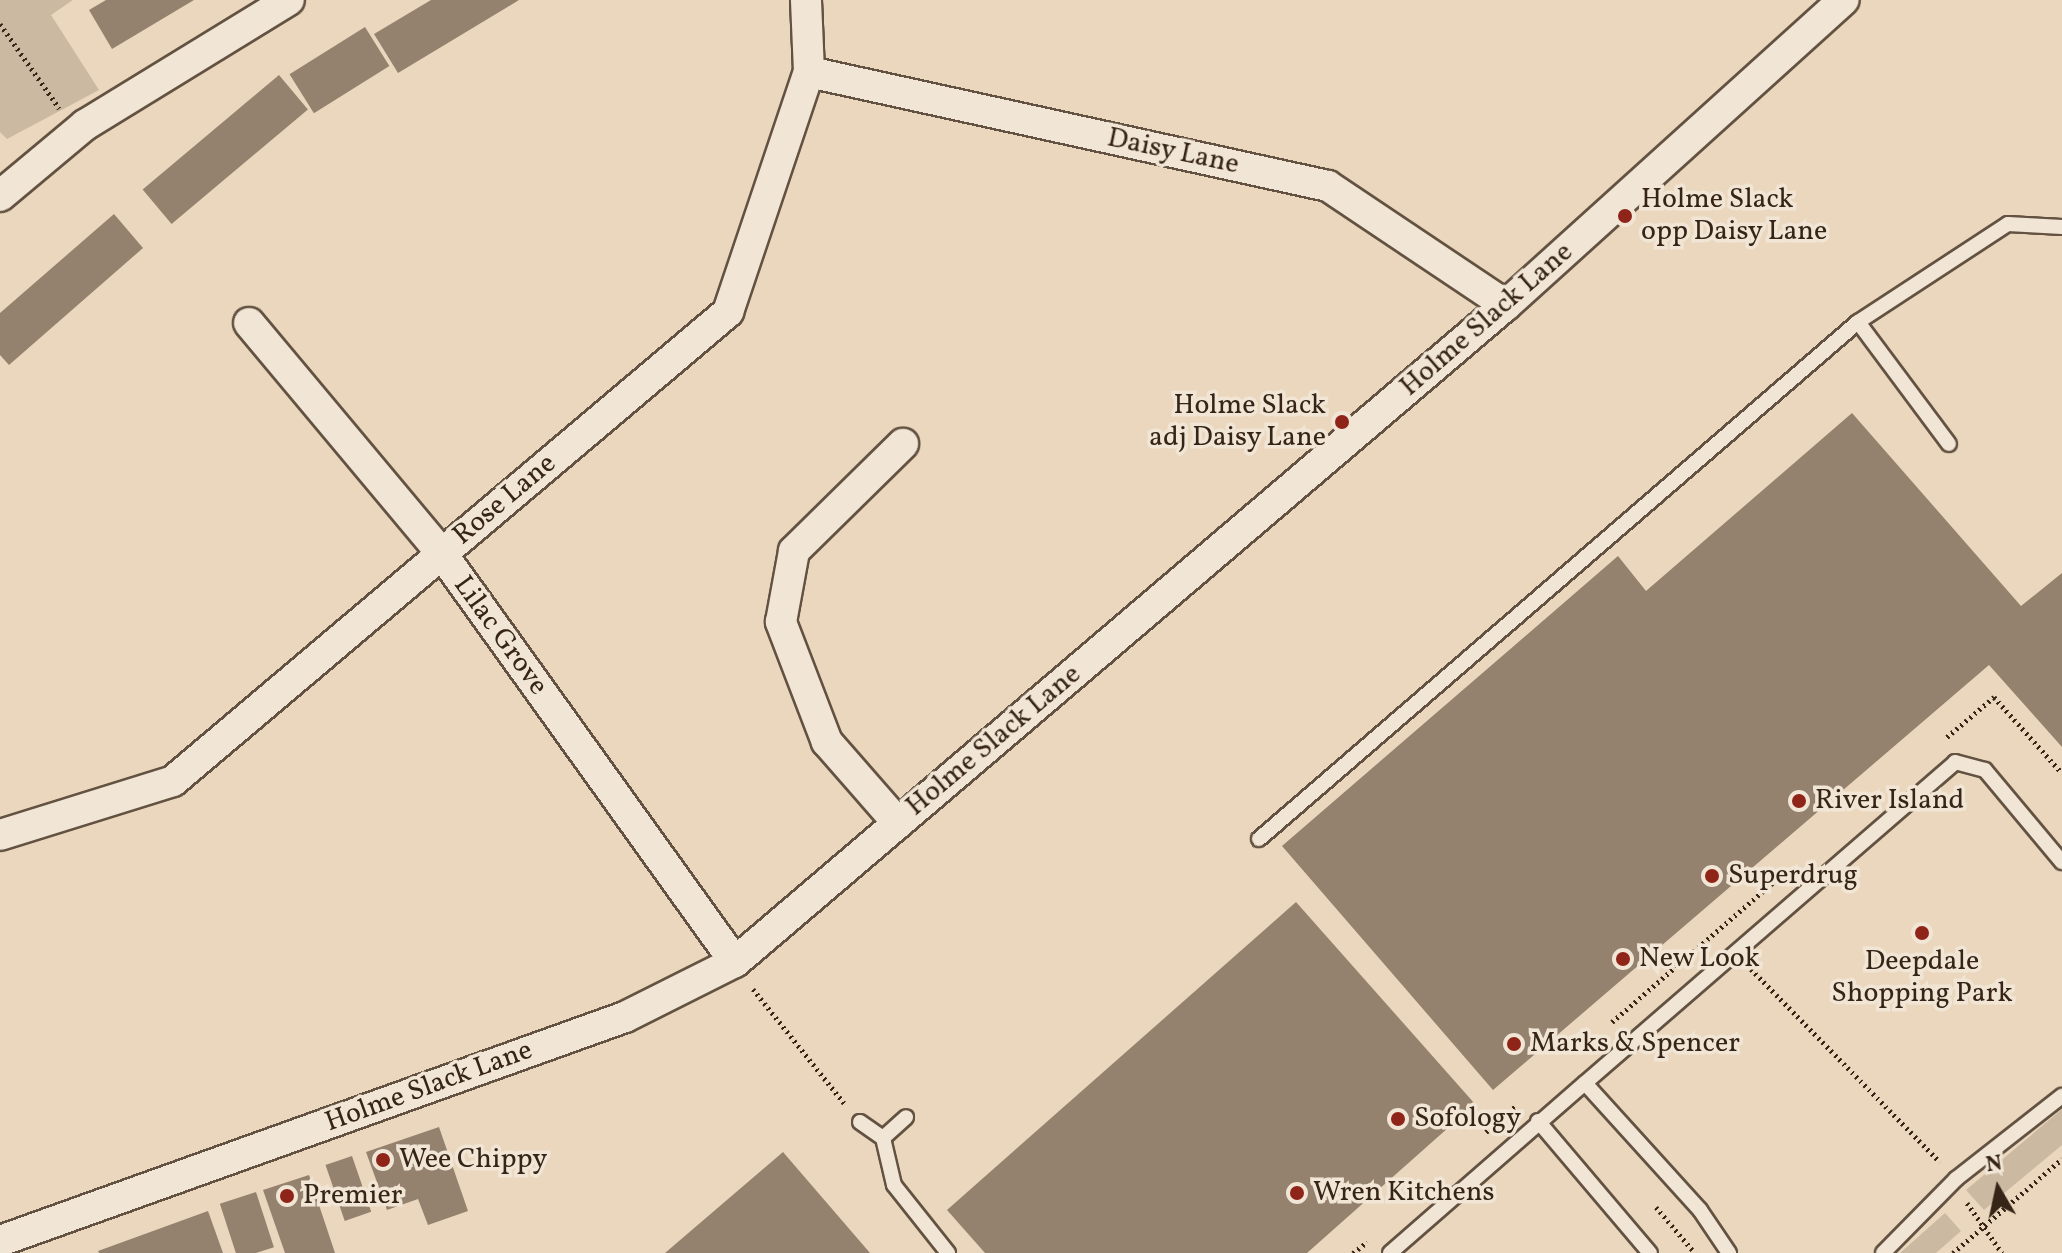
<!DOCTYPE html>
<style>
body{margin:0}
#map{position:relative;width:2062px;height:1253px;overflow:hidden;background:#ead7be;font-family:Vollkorn,serif}
div>[style]{position:absolute}
[style*='--x']{left:calc(var(--x)*1px);top:calc(var(--y)*1px);width:calc(var(--w)*1px);rotate:calc(var(--a)*1deg)}
.green>*{inset:0;background:#cbb9a2}
.building>*{inset:0;background:#94826e;transform-origin:0 0}
.path>*{height:5px;margin-top:-2.5px;transform-origin:0;background:repeating-linear-gradient(90deg,#362517 0 2px,transparent 0 6px)}
.roads{filter:drop-shadow(2px 0 #635241) drop-shadow(-2px 0 #635241) drop-shadow(0 2px #635241) drop-shadow(0 -2px #635241)}
.service>*{height:14px;margin:-7px;padding:0 7px;transform-origin:7px;border-radius:7px;background:#f1e5d5}
.minor>*{height:30px;margin:-15px;padding:0 15px;transform-origin:15px;border-radius:15px;background:#f1e5d5}
.dots>*{width:22px;height:22px;translate:-50% -50%;box-sizing:border-box;border:4px solid #f1e5d5;border-radius:50%}
span{translate:-50% -50%;white-space:nowrap;text-align:center;line-height:1.15;-webkit-text-stroke:7px #f1e5d5;paint-order:stroke}
.street-label{font-size:28px;color:#362517}
.poi-label{font-size:28px;color:#362517}
.left{translate:0 -50%;text-align:left}
.right{translate:-100% -50%;text-align:right}
.north{position:absolute;left:1958px;top:1149px;width:80px;height:80px;-webkit-text-stroke:6px #f1e5d5;paint-order:stroke;rotate:351deg;font-size:22px;font-weight:700;line-height:32px;text-align:center;color:#362517}
.north::after{content:'';display:block;margin:auto;width:28px;height:36px;background:#362517;clip-path:polygon(50% 0,100% 100%,50% 72%,0 100%)}
</style>
<div id="map">
<div class="green">
<div style="clip-path:polygon(0 0,73px 0,51px 15px,99px 90px,7px 139px,0 132px)"></div>
<div style="clip-path:polygon(2062px 1109px,2062px 1145px,1984px 1210px,1966px 1190px)"></div>
<div style="clip-path:polygon(1945px 1213px,1961px 1231px,1936px 1253px,1900px 1253px)"></div>
</div>
<div class="building">
<div style="clip-path:polygon(106px 0,194px 0,112px 49px,89px 10px)"></div>
<div style="clip-path:polygon(431px 0,519px 0,398px 73px,374px 34px)"></div>
<div style="left:365px;top:27px;width:46px;height:89px;rotate:58deg"></div>
<div style="left:279px;top:75px;width:45px;height:178px;rotate:50deg"></div>
<div style="clip-path:polygon(114px 214px,143px 248px,9px 365px,0 355px,0 313px)"></div>
<div style="clip-path:polygon(1852px 413px,2021px 606px,2062px 573px,2062px 747px,1989px 665px,1493px 1090px,1282px 846px,1618px 556px,1646px 591px)"></div>
<div style="clip-path:polygon(1296px 902px,1475px 1104px,1307px 1253px,985px 1253px,947px 1210px)"></div>
<div style="clip-path:polygon(439px 1127px,468px 1211px,428px 1225px,418px 1199px,387px 1210px,366px 1152px)"></div>
<div style="clip-path:polygon(783px 1152px,870px 1253px,665px 1253px)"></div>
<div style="left:352px;top:1156px;width:59px;height:28px;rotate:71deg"></div>
<div style="clip-path:polygon(309px 1175px,335px 1253px,285px 1253px,263px 1190px)"></div>
<div style="left:256px;top:1192px;width:58px;height:38px;rotate:72deg"></div>
<div style="clip-path:polygon(208px 1211px,223px 1253px,99px 1253px,98px 1251px)"></div>
</div>
<div class="path">
<div style="--x:0;--y:24;--w:103;--a:54.9"></div>
<div style="--x:1947;--y:737;--w:62;--a:-40.4"></div>
<div style="--x:1994;--y:697;--w:102;--a:48.2"></div>
<div style="--x:1751;--y:969;--w:270;--a:45.6"></div>
<div style="--x:753;--y:989;--w:146;--a:51.4"></div>
<div style="--x:1612;--y:1022;--w:226;--a:-40.9"></div>
<div style="--x:1486;--y:1132;--w:41;--a:-41.1"></div>
<div style="--x:1967;--y:1203;--w:61;--a:55"></div>
<div style="--x:1656;--y:1207;--w:60;--a:49.7"></div>
<div style="--x:1353;--y:1253;--w:18;--a:-38"></div>
<div style="--x:1953;--y:1253;--w:144;--a:-40.8"></div>
</div>
<div class="roads">
<div class="service">
<div style="--x:1858;--y:322;--w:152;--a:53.3"></div>
<div style="--x:1259;--y:839;--w:791;--a:-40.8"></div>
<div style="--x:1858;--y:322;--w:179;--a:-33.2"></div>
<div style="--x:2008;--y:224;--w:54;--a:3.2"></div>
<div style="--x:1538;--y:1121;--w:173;--a:49.7"></div>
<div style="--x:860;--y:1122;--w:28;--a:35"></div>
<div style="--x:883;--y:1138;--w:48;--a:76.8"></div>
<div style="--x:894;--y:1185;--w:87;--a:51.5"></div>
<div style="--x:883;--y:1138;--w:31;--a:-42"></div>
<div style="--x:1390;--y:1253;--w:259;--a:-41.1"></div>
<div style="--x:1729;--y:1253;--w:52;--a:-124"></div>
<div style="--x:1700;--y:1210;--w:171;--a:-132.2"></div>
<div style="--x:1585;--y:1083;--w:490;--a:-40.9"></div>
<div style="--x:1955;--y:762;--w:31;--a:15"></div>
<div style="--x:1985;--y:770;--w:120;--a:50.1"></div>
<div style="--x:1883;--y:1253;--w:104;--a:-45.4"></div>
<div style="--x:1956;--y:1179;--w:135;--a:-38.1"></div>
</div>
<div class="minor">
<div style="--x:809;--y:72;--w:531;--a:12.39"></div>
<div style="--x:1328;--y:186;--w:214;--a:33.8"></div>
<div style="--x:0;--y:196;--w:111;--a:-39.9"></div>
<div style="--x:85;--y:125;--w:239;--a:-31.5"></div>
<div style="--x:249;--y:323;--w:301;--a:50.1"></div>
<div style="--x:442;--y:554;--w:502;--a:54.32"></div>
<div style="--x:898;--y:823;--w:108;--a:-131.2"></div>
<div style="--x:827;--y:742;--w:129;--a:-111"></div>
<div style="--x:781;--y:622;--w:72;--a:-79.6"></div>
<div style="--x:794;--y:551;--w:153;--a:-44.5"></div>
<div style="--x:0;--y:835;--w:181;--a:-17.3"></div>
<div style="--x:173;--y:781;--w:727;--a:-40.2"></div>
<div style="--x:728;--y:312;--w:253;--a:-71.4"></div>
<div style="--x:809;--y:72;--w:72;--a:-92.4"></div>
<div style="--x:0;--y:1241;--w:664;--a:-19.72"></div>
<div style="--x:625;--y:1017;--w:123;--a:-26.6"></div>
<div style="--x:735;--y:962;--w:1013;--a:-40.44"></div>
<div style="--x:1506;--y:305;--w:455;--a:-42.1"></div>
</div>
</div>
<div class="dots">
<div style="left:1625px;top:216px;background:#8f2418"></div>
<div style="left:1342px;top:422px;background:#8f2418"></div>
<div style="left:1799px;top:801px;background:#8f2418"></div>
<div style="left:1712px;top:876px;background:#8f2418"></div>
<div style="left:1922px;top:933px;background:#8f2418"></div>
<div style="left:1623px;top:959px;background:#8f2418"></div>
<div style="left:1514px;top:1044px;background:#8f2418"></div>
<div style="left:1398px;top:1119px;background:#8f2418"></div>
<div style="left:383px;top:1160px;background:#8f2418"></div>
<div style="left:1297px;top:1193px;background:#8f2418"></div>
<div style="left:287px;top:1196px;background:#8f2418"></div>
</div>
<div class="street-label">
<span style="left:1173px;top:152px;rotate:12deg">Daisy Lane</span>
<span style="left:1487px;top:320px;rotate:-41deg">Holme Slack Lane</span>
<span style="left:505px;top:500px;rotate:-40deg">Rose Lane</span>
<span style="left:500px;top:636px;rotate:54deg">Lilac Grove</span>
<span style="left:994px;top:741px;rotate:-40deg">Holme Slack Lane</span>
<span style="left:429px;top:1087px;rotate:-20deg">Holme Slack Lane</span>
</div>
<div class="poi-label">
<span class="left" style="left:1641px;top:216px">Holme Slack<br>opp Daisy Lane</span>
<span class="right" style="left:1326px;top:422px">Holme Slack<br>adj Daisy Lane</span>
<span class="left" style="left:1815px;top:801px">River Island</span>
<span class="left" style="left:1728px;top:876px">Superdrug</span>
<span class="left" style="left:1639px;top:959px">New Look</span>
<span style="left:1922px;top:978px">Deepdale<br>Shopping Park</span>
<span class="left" style="left:1530px;top:1044px">Marks &amp; Spencer</span>
<span class="left" style="left:1414px;top:1119px">Sofology</span>
<span class="left" style="left:399px;top:1160px">Wee Chippy</span>
<span class="left" style="left:1313px;top:1193px">Wren Kitchens</span>
<span class="left" style="left:303px;top:1196px">Premier</span>
</div>
<div class="north">N</div>
</div>
